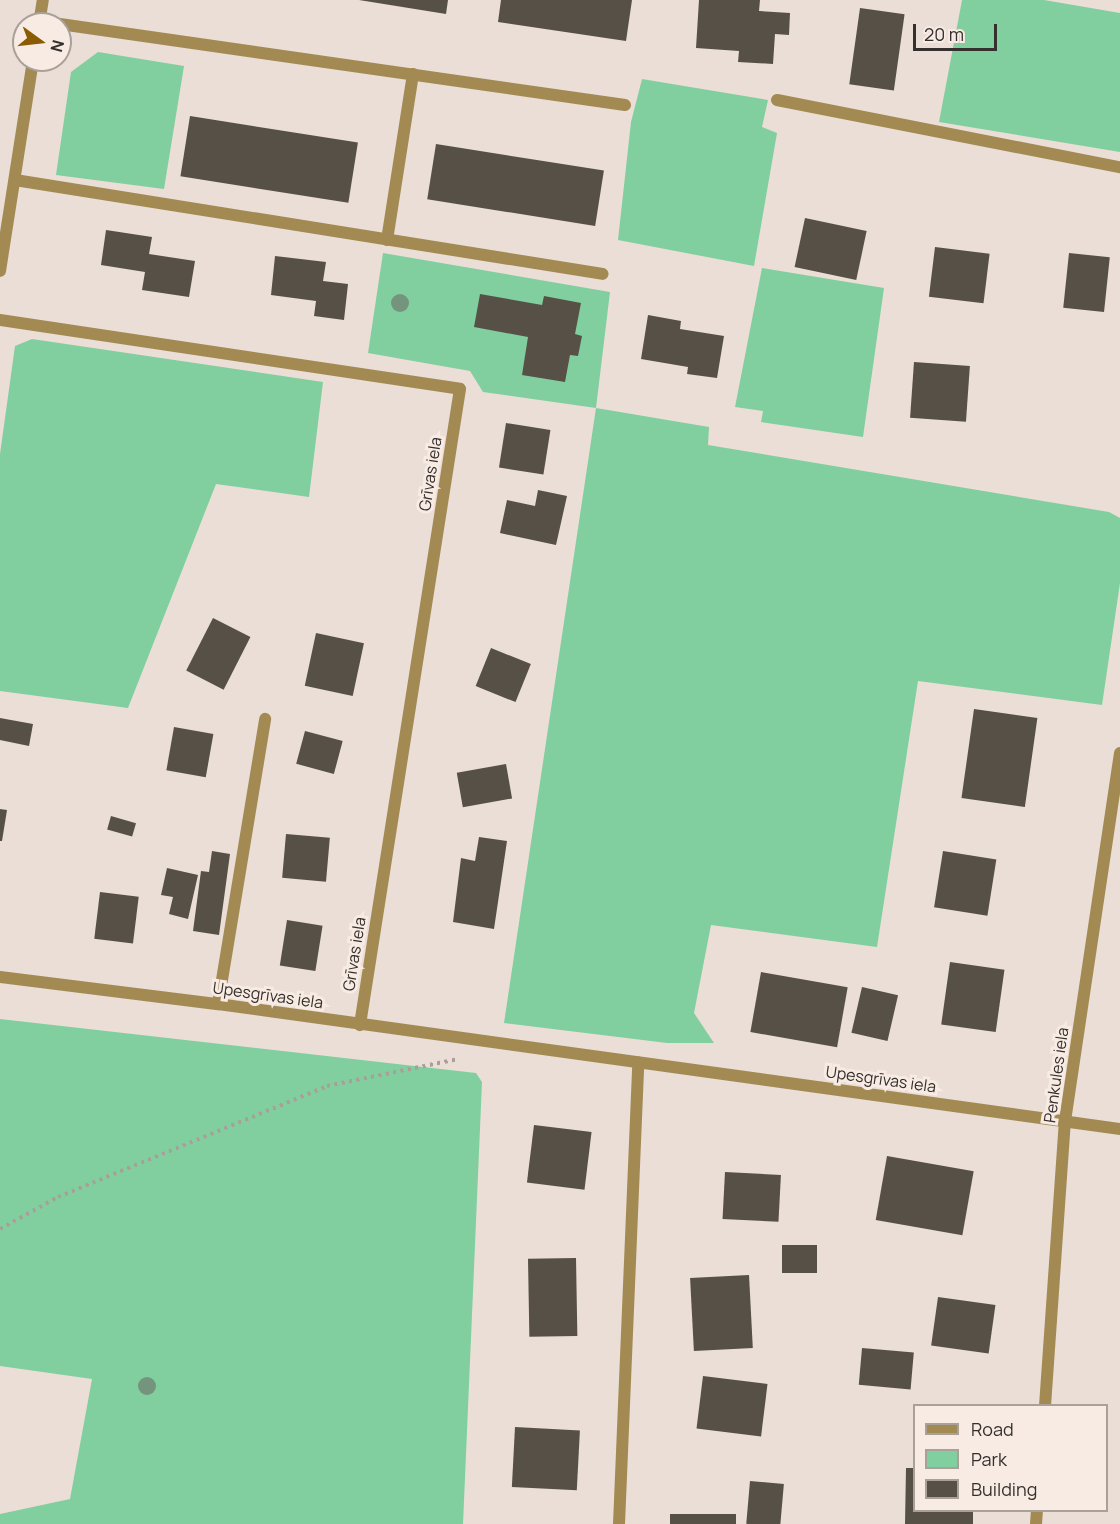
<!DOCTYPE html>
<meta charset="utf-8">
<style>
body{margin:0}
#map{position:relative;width:1120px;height:1524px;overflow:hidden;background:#eaded6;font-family:Manrope,sans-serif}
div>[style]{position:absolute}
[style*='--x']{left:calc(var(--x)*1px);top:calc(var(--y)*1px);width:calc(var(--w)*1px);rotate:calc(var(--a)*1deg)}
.green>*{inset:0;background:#81cf9e}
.building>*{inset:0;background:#575047;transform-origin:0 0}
.path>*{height:4px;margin-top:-2px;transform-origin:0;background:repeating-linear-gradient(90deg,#a99f99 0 3px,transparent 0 7.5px)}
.lane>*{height:12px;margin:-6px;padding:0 6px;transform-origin:6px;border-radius:6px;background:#a38a53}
.street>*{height:12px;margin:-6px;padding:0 6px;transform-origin:6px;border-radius:6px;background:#a38a53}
.trees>*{width:18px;height:18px;margin:-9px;border-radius:50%;background:#75947d}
span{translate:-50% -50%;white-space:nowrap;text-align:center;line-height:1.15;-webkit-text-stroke:6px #f7ebe3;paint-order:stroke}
.street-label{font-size:16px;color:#35302d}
.legend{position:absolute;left:913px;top:1404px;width:195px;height:108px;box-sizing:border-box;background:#f7ebe3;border:2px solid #a9a09a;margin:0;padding:8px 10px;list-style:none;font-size:18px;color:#35302d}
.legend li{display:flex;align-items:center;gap:12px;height:30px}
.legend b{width:30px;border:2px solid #a9a09a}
.north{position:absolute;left:12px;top:12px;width:60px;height:60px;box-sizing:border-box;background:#f7ebe3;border:2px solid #a9a09a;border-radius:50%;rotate:105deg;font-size:16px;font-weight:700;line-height:24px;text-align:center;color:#35302d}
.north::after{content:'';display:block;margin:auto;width:21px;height:27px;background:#8b5b03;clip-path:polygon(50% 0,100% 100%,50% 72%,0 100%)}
.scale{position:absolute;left:913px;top:24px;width:84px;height:27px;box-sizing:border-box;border:3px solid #35302d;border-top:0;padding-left:8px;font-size:18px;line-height:21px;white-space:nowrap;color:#35302d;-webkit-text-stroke:4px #f7ebe3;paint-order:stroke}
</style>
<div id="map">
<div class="green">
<div style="clip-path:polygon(962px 0,1044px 0,1120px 13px,1120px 152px,939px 122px)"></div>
<div style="clip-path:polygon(98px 52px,184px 66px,164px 189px,56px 175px,71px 72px)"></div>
<div style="clip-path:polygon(642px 79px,768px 100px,762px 127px,777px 133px,754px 266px,618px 240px,631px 122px)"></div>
<div style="clip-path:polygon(383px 253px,610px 292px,596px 408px,709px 427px,708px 445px,1109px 512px,1120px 518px,1120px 583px,1102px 705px,918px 681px,877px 947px,711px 925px,694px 1013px,714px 1043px,667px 1043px,504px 1023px,596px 408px,483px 392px,470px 371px,368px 353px)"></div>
<div style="clip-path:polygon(762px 268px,884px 288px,863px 437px,761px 422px,763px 411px,735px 407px)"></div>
<div style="clip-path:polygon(32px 339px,323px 382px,309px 497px,216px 484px,128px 708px,0 691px,0 454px,15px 346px)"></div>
<div style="clip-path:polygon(0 1019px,476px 1073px,482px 1082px,463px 1524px,0 1524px,0 1514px,70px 1499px,92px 1379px,0 1366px)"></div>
</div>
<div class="building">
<div style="clip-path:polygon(359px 0,448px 0,446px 14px)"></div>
<div style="clip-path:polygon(501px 0,632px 0,626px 41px,498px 22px)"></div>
<div style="clip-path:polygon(699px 0,760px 0,759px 11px,790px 13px,789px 35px,775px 34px,773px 64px,738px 62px,739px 51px,696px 48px)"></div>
<div style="left:860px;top:8px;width:45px;height:77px;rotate:8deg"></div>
<div style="left:190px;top:116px;width:170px;height:61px;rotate:9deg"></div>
<div style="left:436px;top:144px;width:170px;height:56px;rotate:9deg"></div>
<div style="left:805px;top:218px;width:63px;height:50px;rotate:12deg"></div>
<div style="clip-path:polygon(106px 230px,152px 237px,149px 254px,195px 261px,189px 297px,142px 290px,145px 272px,101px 265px)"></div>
<div style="left:935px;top:247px;width:55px;height:50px;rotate:7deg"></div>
<div style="left:1069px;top:253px;width:41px;height:55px;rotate:6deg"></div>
<div style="clip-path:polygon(275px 256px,326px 262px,323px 281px,348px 284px,344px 320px,314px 316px,316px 301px,271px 295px)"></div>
<div style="clip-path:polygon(480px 294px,542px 305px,544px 296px,581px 303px,575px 334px,582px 336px,578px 356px,570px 355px,565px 382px,522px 375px,528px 337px,474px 327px)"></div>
<div style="clip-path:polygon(648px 315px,681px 321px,680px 329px,724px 336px,717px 378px,687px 374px,688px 367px,641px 359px)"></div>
<div style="left:914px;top:362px;width:56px;height:56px;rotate:4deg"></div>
<div style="left:506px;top:423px;width:45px;height:45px;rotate:9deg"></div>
<div style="clip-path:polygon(538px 490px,567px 496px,556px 545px,500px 533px,507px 500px,535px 506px)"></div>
<div style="left:213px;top:618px;width:42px;height:59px;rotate:27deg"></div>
<div style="left:316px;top:633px;width:49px;height:54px;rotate:12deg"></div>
<div style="left:491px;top:648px;width:43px;height:41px;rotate:22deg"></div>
<div style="left:974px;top:709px;width:64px;height:90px;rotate:8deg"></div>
<div style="clip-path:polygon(0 718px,33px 724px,29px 746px,0 740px)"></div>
<div style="left:174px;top:727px;width:40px;height:44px;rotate:10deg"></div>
<div style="left:305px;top:731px;width:39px;height:34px;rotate:15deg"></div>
<div style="left:506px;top:764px;width:35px;height:50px;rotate:80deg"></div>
<div style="clip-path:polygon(0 809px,7px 810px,2px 841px,0 841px)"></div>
<div style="left:111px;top:816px;width:26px;height:14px;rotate:16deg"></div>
<div style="left:286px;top:834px;width:44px;height:44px;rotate:5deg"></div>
<div style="clip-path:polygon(479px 837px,507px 841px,494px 929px,453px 922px,461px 858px,475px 861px)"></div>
<div style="clip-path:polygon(212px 851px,230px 854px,219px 935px,193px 931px,201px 871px,209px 872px)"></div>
<div style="left:943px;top:851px;width:54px;height:57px;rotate:9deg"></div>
<div style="clip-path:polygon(167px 868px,198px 875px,188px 919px,169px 914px,173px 897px,161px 895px)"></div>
<div style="left:100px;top:892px;width:39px;height:47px;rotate:7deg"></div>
<div style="left:287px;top:920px;width:36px;height:46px;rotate:9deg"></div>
<div style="left:950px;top:962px;width:55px;height:63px;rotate:8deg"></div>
<div style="left:761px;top:972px;width:88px;height:61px;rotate:10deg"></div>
<div style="left:862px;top:987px;width:37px;height:47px;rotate:13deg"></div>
<div style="left:534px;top:1125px;width:58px;height:58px;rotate:7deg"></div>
<div style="left:887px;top:1156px;width:88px;height:65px;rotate:10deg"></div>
<div style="left:725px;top:1172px;width:56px;height:47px;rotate:3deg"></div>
<div style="left:782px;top:1245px;width:35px;height:28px"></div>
<div style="left:576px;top:1258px;width:78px;height:48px;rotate:89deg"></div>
<div style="left:749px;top:1275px;width:73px;height:59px;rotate:87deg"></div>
<div style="left:938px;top:1297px;width:58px;height:49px;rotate:8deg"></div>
<div style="left:862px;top:1348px;width:52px;height:37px;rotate:5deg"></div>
<div style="left:703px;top:1376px;width:65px;height:53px;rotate:7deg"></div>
<div style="left:515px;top:1427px;width:65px;height:60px;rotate:3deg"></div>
<div style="clip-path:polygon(906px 1468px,914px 1468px,914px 1510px,973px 1510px,973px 1524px,905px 1524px)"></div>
<div style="left:750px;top:1481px;width:34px;height:43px;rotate:5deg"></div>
<div style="left:670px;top:1514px;width:66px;height:10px"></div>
</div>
<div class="path">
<div style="--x:0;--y:1229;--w:66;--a:-28.9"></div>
<div style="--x:58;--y:1197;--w:291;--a:-22.4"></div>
<div style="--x:327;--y:1086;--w:134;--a:-11.6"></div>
</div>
<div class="lane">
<div style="--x:39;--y:21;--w:592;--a:8.16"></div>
<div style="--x:777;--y:100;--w:349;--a:11.1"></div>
<div style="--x:15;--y:180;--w:595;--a:9.08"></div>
<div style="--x:387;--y:240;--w:168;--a:-81.1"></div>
<div style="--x:218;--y:1004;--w:289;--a:-80.6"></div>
</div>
<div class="street">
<div style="--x:39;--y:24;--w:24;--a:-81"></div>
<div style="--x:0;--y:271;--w:214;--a:-81.1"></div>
<div style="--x:0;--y:320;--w:465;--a:8.5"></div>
<div style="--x:460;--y:389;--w:644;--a:98.94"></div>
<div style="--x:0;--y:977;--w:220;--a:7.1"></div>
<div style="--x:218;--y:1004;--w:911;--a:7.89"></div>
<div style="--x:1045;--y:1406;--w:286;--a:-86"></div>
<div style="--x:1065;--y:1121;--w:372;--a:-81.5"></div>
<div style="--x:619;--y:1524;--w:462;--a:-87.6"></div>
<div style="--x:1036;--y:1524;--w:14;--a:-86"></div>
</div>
<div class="trees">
<div style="left:400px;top:303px"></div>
<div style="left:147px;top:1386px"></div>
</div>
<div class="street-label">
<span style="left:430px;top:474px;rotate:-81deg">Grīvas iela</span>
<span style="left:354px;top:954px;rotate:-81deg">Grīvas iela</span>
<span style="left:268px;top:995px;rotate:8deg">Upesgrīvas iela</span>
<span style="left:1056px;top:1075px;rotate:-82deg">Penkules iela</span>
<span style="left:881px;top:1079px;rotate:8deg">Upesgrīvas iela</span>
</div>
<ul class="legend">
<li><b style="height:8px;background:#a38a53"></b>Road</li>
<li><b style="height:16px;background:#81cf9e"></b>Park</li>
<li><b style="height:16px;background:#575047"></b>Building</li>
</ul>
<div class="north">N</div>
<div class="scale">20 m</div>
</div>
